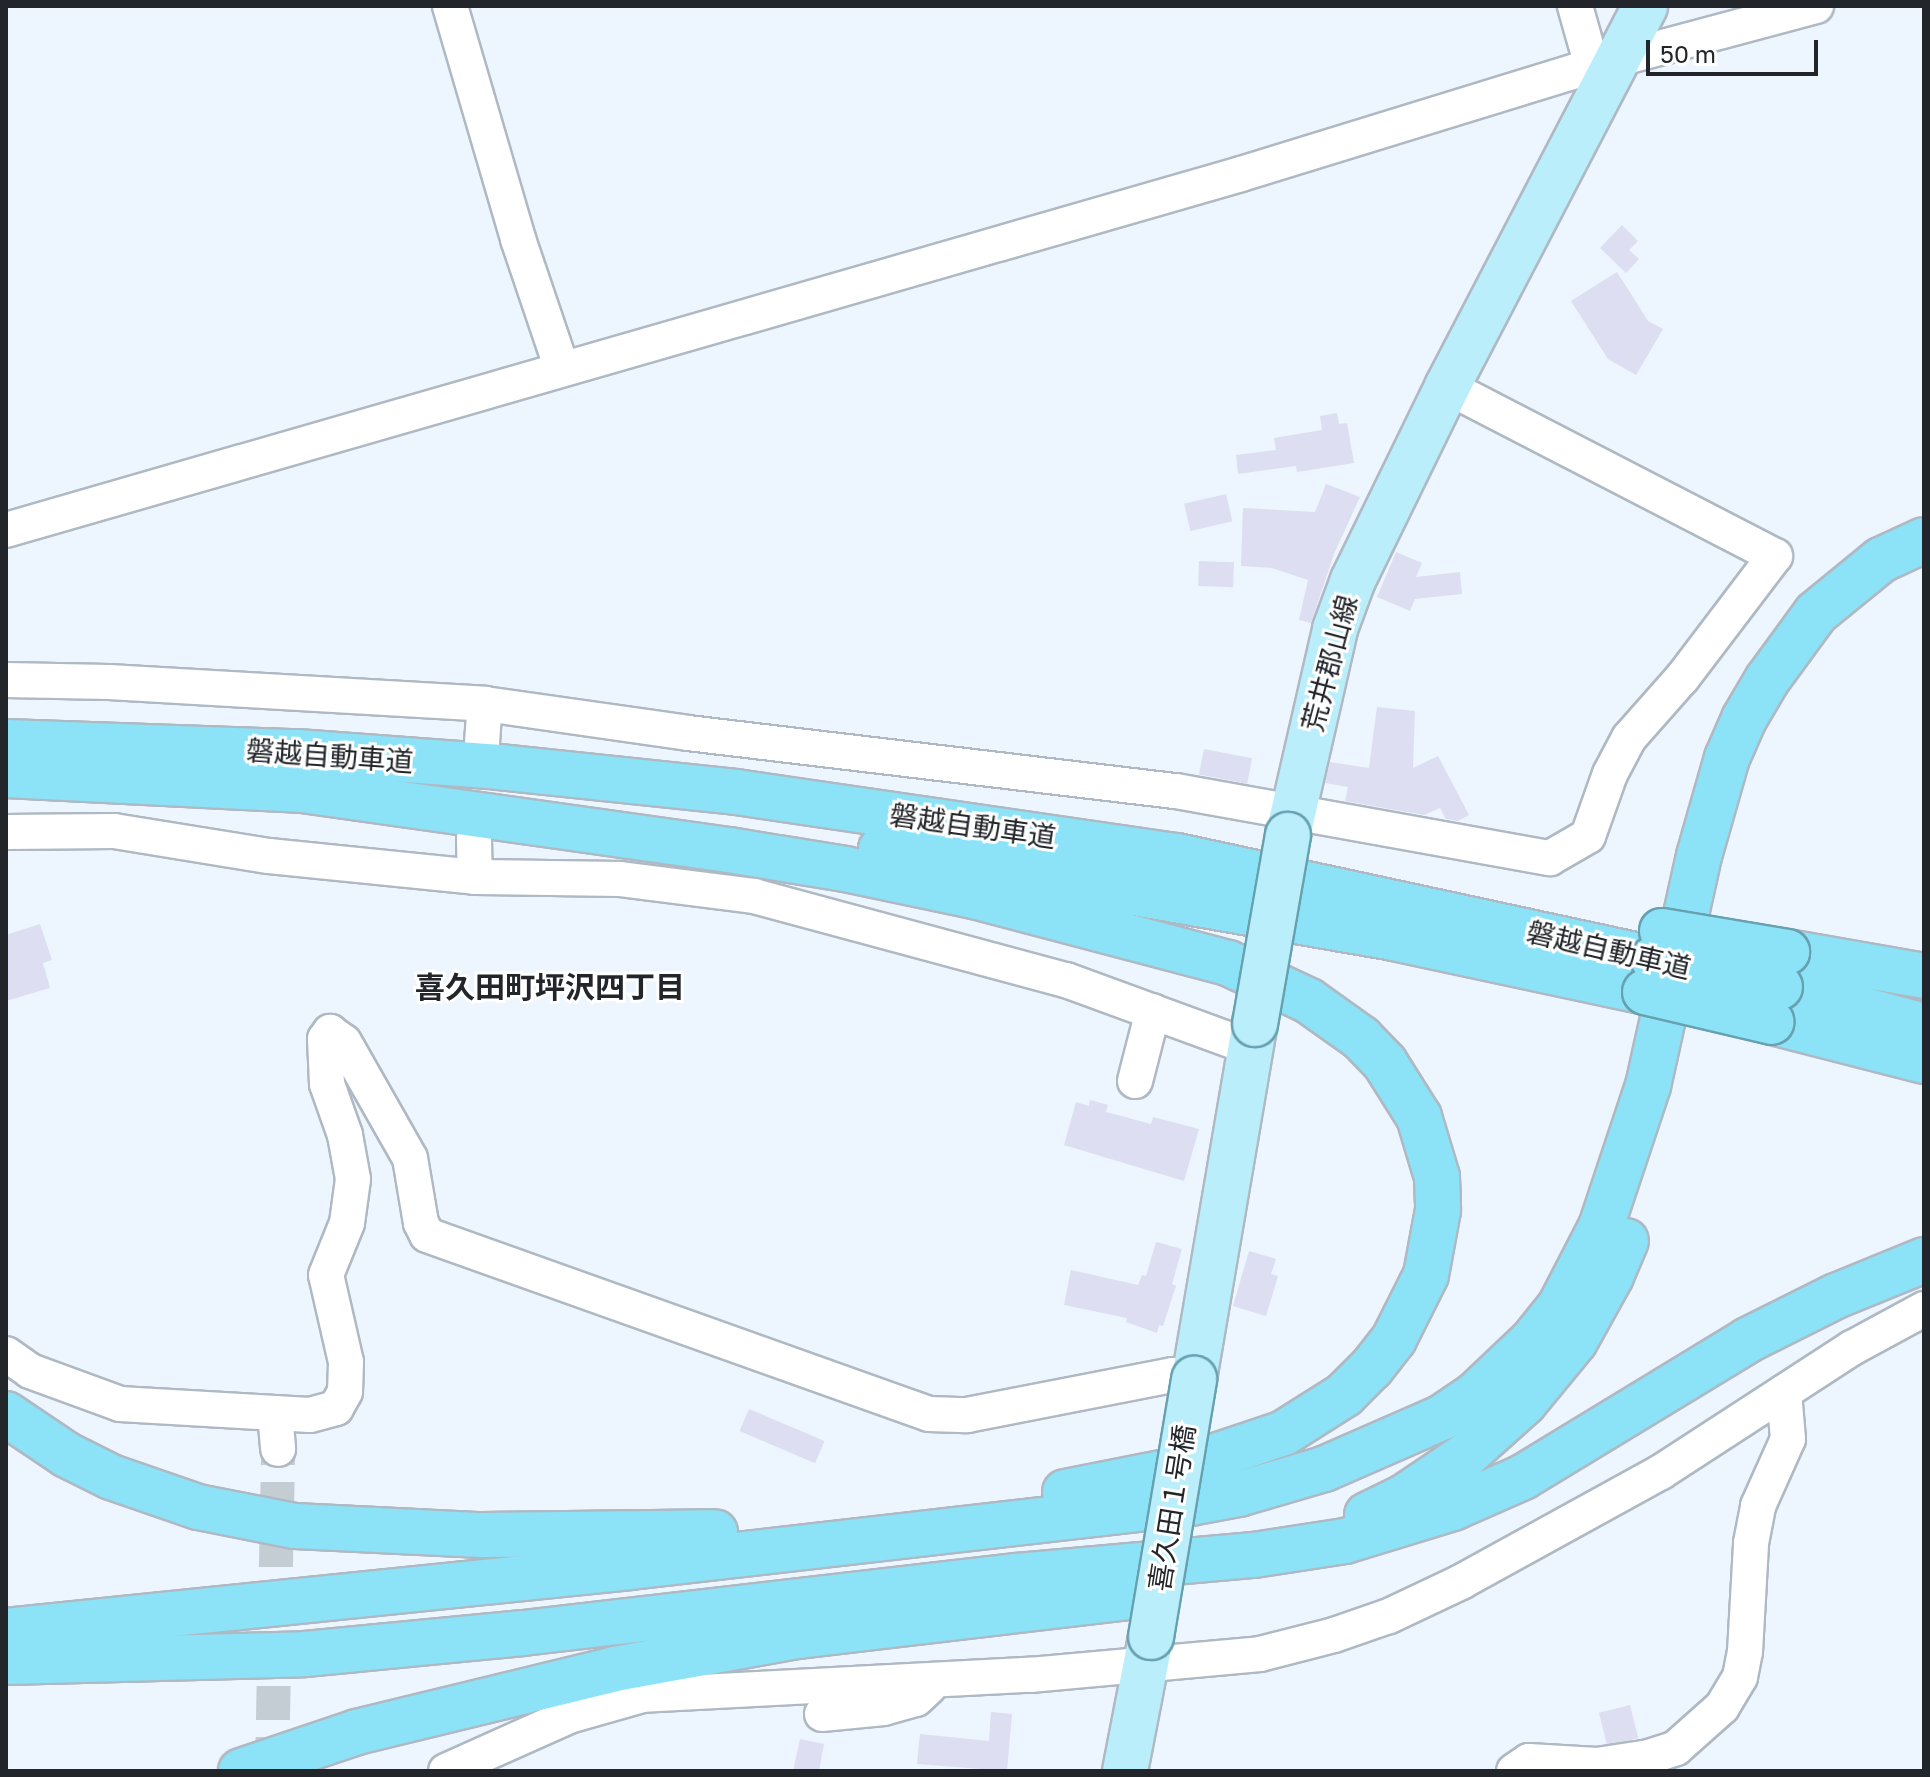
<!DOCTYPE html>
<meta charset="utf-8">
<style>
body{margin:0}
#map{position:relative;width:1930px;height:1777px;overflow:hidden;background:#edf5fe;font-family:"Golos Text","Noto Sans JP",sans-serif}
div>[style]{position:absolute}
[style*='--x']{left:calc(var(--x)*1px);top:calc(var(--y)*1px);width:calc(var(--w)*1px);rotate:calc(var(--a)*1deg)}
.building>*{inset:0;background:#dddef1;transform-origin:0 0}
.minor-tunnel>*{height:34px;margin-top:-17px;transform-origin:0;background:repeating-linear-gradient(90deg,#c4ccd4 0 34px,transparent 0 51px)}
.roads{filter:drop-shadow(2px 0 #afb9c3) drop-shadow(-2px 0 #afb9c3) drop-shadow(0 2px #afb9c3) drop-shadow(0 -2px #afb9c3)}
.minor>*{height:34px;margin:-17px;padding:0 17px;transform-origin:17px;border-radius:17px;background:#fff}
.major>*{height:44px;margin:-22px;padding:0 22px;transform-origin:22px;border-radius:22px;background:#baeefb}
.highway>*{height:44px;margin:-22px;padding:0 22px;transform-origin:22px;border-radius:22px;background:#8ce3f8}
.bridges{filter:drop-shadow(2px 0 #67a1b0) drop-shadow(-2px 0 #67a1b0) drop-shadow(0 2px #67a1b0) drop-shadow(0 -2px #67a1b0)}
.major-bridge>*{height:44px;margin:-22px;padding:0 22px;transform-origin:22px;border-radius:22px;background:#baeefb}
.highway-bridge>*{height:44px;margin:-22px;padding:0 22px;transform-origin:22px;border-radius:22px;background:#8ce3f8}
span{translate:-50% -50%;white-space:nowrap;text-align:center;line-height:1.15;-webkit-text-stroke:6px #fff;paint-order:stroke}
.street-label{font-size:28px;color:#22262a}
.neighbourhood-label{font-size:30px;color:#22262a;font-weight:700}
.frame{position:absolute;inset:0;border:8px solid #22262a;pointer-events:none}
.scale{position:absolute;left:1646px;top:40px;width:172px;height:36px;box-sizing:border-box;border:4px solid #22262a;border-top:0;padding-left:10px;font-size:24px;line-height:28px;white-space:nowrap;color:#22262a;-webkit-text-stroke:6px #fff;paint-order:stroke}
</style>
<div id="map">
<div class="building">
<div style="clip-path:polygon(1622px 225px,1638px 241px,1629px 250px,1639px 259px,1626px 273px,1600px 248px)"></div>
<div style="clip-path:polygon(1617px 272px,1648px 321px,1663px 329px,1636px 375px,1608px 359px,1571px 301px)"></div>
<div style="clip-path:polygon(1337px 413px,1339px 424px,1347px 423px,1354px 463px,1297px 472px,1296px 466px,1238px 474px,1236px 455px,1276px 450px,1274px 438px,1322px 430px,1320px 416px)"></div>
<div style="clip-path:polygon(1326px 484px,1360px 497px,1334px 554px,1311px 623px,1299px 620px,1308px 580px,1272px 568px,1241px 566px,1243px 508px,1315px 512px)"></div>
<div style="left:1226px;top:494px;width:28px;height:43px;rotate:77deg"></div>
<div style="clip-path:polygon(1396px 552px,1422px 563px,1416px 577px,1460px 572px,1462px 594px,1415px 599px,1410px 611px,1377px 597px)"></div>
<div style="left:1199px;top:561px;width:35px;height:25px;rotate:2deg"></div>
<div style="clip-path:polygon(1377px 707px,1415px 711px,1413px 768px,1438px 756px,1469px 815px,1458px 821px,1446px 819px,1440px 808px,1424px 815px,1345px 801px,1348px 787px,1325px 783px,1330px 762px,1369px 768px)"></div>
<div style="left:1204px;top:749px;width:49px;height:26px;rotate:11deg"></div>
<div style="clip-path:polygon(40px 924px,52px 960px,43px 963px,50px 988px,6px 1001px,6px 935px)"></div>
<div style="clip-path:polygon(1090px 1100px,1108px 1105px,1106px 1112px,1151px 1124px,1153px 1117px,1199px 1129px,1184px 1181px,1064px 1145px,1076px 1102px,1089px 1106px)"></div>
<div style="clip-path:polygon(1156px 1242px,1182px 1249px,1172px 1284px,1176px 1286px,1163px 1326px,1159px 1325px,1157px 1333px,1126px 1322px,1127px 1318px,1064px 1305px,1071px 1270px,1138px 1285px,1142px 1275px,1146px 1276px)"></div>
<div style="clip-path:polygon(1249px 1251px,1276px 1259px,1271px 1274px,1278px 1276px,1266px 1316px,1233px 1306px)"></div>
<div style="left:749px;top:1409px;width:82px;height:24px;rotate:23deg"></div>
<div style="left:1630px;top:1705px;width:34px;height:32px;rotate:76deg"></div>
<div style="clip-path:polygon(991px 1712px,1012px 1714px,1007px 1771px,917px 1764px,920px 1734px,989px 1741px)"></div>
<div style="clip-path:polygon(800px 1739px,824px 1744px,819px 1771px,793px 1771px)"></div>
</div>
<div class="minor-tunnel">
<div style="--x:272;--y:1771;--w:322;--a:-88.9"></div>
</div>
<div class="roads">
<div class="minor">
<div style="--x:450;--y:6;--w:243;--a:73.7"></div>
<div style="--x:518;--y:239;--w:137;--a:71.3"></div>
<div style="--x:1575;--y:6;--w:62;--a:74.2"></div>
<div style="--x:6;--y:530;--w:1285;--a:-16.08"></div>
<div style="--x:1241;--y:174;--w:367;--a:-17.1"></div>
<div style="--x:1592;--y:66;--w:232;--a:-15"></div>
<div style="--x:6;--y:680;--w:103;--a:1.1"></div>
<div style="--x:109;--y:682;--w:377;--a:3.3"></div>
<div style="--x:485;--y:704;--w:205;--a:8.1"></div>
<div style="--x:688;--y:733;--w:491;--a:6.8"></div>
<div style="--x:1176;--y:791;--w:380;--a:10.2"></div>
<div style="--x:1550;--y:858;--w:44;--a:-30.1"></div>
<div style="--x:1588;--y:836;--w:66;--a:-70.5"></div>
<div style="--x:1610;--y:774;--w:41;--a:-62.2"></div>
<div style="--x:1629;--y:738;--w:81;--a:-48.5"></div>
<div style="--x:1683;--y:677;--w:152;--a:-52.8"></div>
<div style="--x:1775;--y:556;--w:369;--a:-152.7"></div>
<div style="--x:482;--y:743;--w:39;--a:-86"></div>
<div style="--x:6;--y:832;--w:108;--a:-0.5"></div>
<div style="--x:114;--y:831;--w:157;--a:9.2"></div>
<div style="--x:269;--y:856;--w:207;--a:5.8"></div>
<div style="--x:475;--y:877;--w:145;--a:0.8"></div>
<div style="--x:620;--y:879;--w:135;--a:7.2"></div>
<div style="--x:754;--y:896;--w:323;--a:15.1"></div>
<div style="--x:1066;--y:980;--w:195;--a:20.1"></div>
<div style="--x:474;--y:838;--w:39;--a:89"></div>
<div style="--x:1135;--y:1081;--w:72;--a:-75.6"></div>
<div style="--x:6;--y:1354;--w:29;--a:35"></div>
<div style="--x:30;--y:1371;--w:96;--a:20.1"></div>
<div style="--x:120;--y:1404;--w:190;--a:3.3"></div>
<div style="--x:310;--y:1415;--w:27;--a:-15"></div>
<div style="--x:336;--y:1408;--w:18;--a:-61"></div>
<div style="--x:345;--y:1392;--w:30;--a:-88"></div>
<div style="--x:346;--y:1362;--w:89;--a:-102.9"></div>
<div style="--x:326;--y:1275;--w:56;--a:-68"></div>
<div style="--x:347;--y:1223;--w:44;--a:-82.2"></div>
<div style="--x:353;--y:1179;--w:45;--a:-100.3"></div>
<div style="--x:345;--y:1135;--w:54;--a:-109.4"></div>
<div style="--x:327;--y:1084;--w:45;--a:-92.5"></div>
<div style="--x:325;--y:1039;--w:9;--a:-54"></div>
<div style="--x:330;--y:1032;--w:17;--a:36"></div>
<div style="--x:344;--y:1042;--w:133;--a:60.4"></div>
<div style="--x:410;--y:1158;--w:66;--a:80.4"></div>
<div style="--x:421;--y:1223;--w:13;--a:63"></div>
<div style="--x:427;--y:1235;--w:533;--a:19.62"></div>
<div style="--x:929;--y:1414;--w:38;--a:2"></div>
<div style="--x:967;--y:1415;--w:210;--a:-11"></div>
<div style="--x:1173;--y:1375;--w:21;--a:11"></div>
<div style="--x:275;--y:1413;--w:36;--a:85"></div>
<div style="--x:822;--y:1714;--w:62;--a:-5.5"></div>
<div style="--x:884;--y:1708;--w:33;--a:-16"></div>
<div style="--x:916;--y:1699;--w:18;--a:-43"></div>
<div style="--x:446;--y:1771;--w:135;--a:-24.1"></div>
<div style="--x:569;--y:1716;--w:76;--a:-16"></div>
<div style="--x:642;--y:1695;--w:389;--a:-3"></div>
<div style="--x:1030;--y:1675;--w:231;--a:-5.2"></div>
<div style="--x:1260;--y:1654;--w:76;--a:-14.4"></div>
<div style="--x:1334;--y:1635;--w:58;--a:-19.1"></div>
<div style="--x:1389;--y:1616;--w:80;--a:-25.3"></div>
<div style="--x:1461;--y:1582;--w:228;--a:-28.8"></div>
<div style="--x:1661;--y:1472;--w:228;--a:-33"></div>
<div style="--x:1852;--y:1348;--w:82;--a:-28.4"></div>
<div style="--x:1514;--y:1771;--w:18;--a:-34"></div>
<div style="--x:1529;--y:1761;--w:68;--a:3.4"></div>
<div style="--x:1597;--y:1765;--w:53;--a:-8.7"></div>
<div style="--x:1649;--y:1757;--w:28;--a:-18"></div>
<div style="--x:1676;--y:1748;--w:62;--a:-41.7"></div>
<div style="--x:1722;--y:1707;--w:35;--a:-59"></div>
<div style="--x:1740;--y:1677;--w:25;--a:-79"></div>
<div style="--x:1745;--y:1652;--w:109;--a:-86.8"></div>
<div style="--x:1751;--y:1543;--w:38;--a:-79"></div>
<div style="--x:1758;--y:1506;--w:73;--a:-65.9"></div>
<div style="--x:1788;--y:1439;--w:47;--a:-94.9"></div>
</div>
<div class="major">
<div style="--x:1288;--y:835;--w:211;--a:-77.1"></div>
<div style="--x:1335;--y:629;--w:52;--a:-69.8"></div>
<div style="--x:1353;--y:580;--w:215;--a:-64"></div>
<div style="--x:1447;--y:387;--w:429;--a:-62.5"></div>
<div style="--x:1194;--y:1379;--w:360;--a:-80.3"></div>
<div style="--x:1125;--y:1771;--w:136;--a:-79"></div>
</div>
<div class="highway">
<div style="--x:6;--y:742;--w:291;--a:2"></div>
<div style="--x:297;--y:752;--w:203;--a:4.2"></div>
<div style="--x:499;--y:767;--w:238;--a:6"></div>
<div style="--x:736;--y:792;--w:446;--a:8.3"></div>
<div style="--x:1177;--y:856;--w:487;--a:12.2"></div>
<div style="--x:6;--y:775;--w:318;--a:2.9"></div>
<div style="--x:295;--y:789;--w:438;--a:8"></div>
<div style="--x:729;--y:850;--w:118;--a:9.3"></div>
<div style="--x:845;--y:869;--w:136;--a:11.9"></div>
<div style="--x:978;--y:897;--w:259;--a:14.8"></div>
<div style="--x:1228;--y:963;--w:89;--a:25.1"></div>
<div style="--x:1309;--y:1001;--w:64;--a:35.4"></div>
<div style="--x:1361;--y:1038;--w:35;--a:46"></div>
<div style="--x:1385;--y:1063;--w:64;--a:57.8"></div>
<div style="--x:1419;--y:1117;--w:63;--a:73.3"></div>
<div style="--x:1437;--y:1177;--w:33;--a:88"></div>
<div style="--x:1438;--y:1210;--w:66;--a:100.5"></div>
<div style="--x:1426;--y:1275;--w:72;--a:116.6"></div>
<div style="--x:1394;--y:1339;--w:37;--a:128"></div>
<div style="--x:1371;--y:1368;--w:38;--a:135"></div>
<div style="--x:1344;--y:1395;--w:71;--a:147.7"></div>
<div style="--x:1284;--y:1433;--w:119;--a:161.4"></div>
<div style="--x:1171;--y:1471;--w:108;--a:168.8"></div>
<div style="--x:881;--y:849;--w:521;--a:9.84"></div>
<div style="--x:1394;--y:938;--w:257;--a:12.1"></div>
<div style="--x:1787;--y:952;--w:139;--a:9.9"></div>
<div style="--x:1780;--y:987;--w:149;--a:15.2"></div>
<div style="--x:1772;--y:1022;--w:157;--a:14.4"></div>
<div style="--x:6;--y:1414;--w:73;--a:33.9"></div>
<div style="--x:67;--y:1455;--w:49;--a:26.6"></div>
<div style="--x:111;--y:1477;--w:92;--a:19"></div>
<div style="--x:198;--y:1507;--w:99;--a:11.1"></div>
<div style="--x:295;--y:1526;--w:187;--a:2.8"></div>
<div style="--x:482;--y:1535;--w:233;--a:-0.7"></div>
<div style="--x:1367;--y:1515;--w:41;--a:-25.9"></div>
<div style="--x:1404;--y:1497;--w:73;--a:-33.9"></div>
<div style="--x:1465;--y:1456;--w:79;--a:-41.9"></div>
<div style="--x:1524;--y:1403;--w:80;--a:-50.6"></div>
<div style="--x:1575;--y:1341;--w:74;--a:-61"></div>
<div style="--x:1611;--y:1276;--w:38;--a:-67"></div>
<div style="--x:6;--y:1631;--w:628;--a:-5.85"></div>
<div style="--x:631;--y:1567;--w:564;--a:-6.52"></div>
<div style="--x:1191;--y:1503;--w:49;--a:-10.6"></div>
<div style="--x:1239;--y:1494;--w:89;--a:-16.4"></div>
<div style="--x:1324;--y:1469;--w:128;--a:-23.6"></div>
<div style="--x:1441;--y:1418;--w:41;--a:-34.1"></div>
<div style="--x:1475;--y:1395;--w:80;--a:-43.5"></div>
<div style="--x:1533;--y:1340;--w:43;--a:-51.5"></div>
<div style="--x:1560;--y:1306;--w:89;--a:-62.6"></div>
<div style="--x:1601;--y:1227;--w:149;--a:-71.6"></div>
<div style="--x:1648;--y:1086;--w:236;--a:-77.5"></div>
<div style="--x:1699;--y:856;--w:102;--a:-74.1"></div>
<div style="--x:1727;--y:758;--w:43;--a:-66.4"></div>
<div style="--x:1744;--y:719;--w:45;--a:-59.5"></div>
<div style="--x:1767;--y:680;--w:83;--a:-53.8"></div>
<div style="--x:1816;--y:613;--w:84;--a:-39.2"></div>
<div style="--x:1881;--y:560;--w:47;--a:-24.9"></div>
<div style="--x:6;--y:1662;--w:299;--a:-1.5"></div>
<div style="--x:305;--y:1654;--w:219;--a:-5.5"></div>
<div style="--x:523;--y:1633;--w:497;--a:-6.6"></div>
<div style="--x:1017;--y:1576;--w:238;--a:-5.1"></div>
<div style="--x:1254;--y:1555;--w:92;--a:-8.7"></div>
<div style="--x:1345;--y:1541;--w:113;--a:-17"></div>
<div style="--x:1453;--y:1508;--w:77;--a:-23.9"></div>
<div style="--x:1523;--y:1477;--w:263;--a:-31.3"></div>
<div style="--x:1748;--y:1340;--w:98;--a:-26.6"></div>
<div style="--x:1836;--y:1296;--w:95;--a:-22.2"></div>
<div style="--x:241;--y:1771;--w:122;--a:-18.6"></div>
<div style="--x:357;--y:1732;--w:266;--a:-13.7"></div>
<div style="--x:615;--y:1669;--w:185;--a:-10.3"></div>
<div style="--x:797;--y:1636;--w:360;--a:-6.7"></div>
</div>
</div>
<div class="bridges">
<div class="major-bridge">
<div style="--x:1255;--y:1024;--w:192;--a:-80.1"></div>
<div style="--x:1151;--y:1637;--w:262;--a:-80.5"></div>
</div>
<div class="highway-bridge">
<div style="--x:1662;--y:931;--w:127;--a:9.5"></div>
<div style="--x:1653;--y:959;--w:130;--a:12.4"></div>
<div style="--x:1645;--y:992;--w:130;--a:13.3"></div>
</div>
</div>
<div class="street-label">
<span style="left:1330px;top:663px;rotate:-75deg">荒井郡山線</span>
<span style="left:330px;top:756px;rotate:4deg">磐越自動車道</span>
<span style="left:973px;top:826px;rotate:8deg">磐越自動車道</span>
<span style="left:1609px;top:950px;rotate:13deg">磐越自動車道</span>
<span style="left:1172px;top:1508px;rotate:-81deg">喜久田１号橋</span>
</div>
<div class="neighbourhood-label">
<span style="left:550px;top:987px">喜久田町坪沢四丁目</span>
</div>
<div class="frame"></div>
<div class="scale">50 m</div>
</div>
